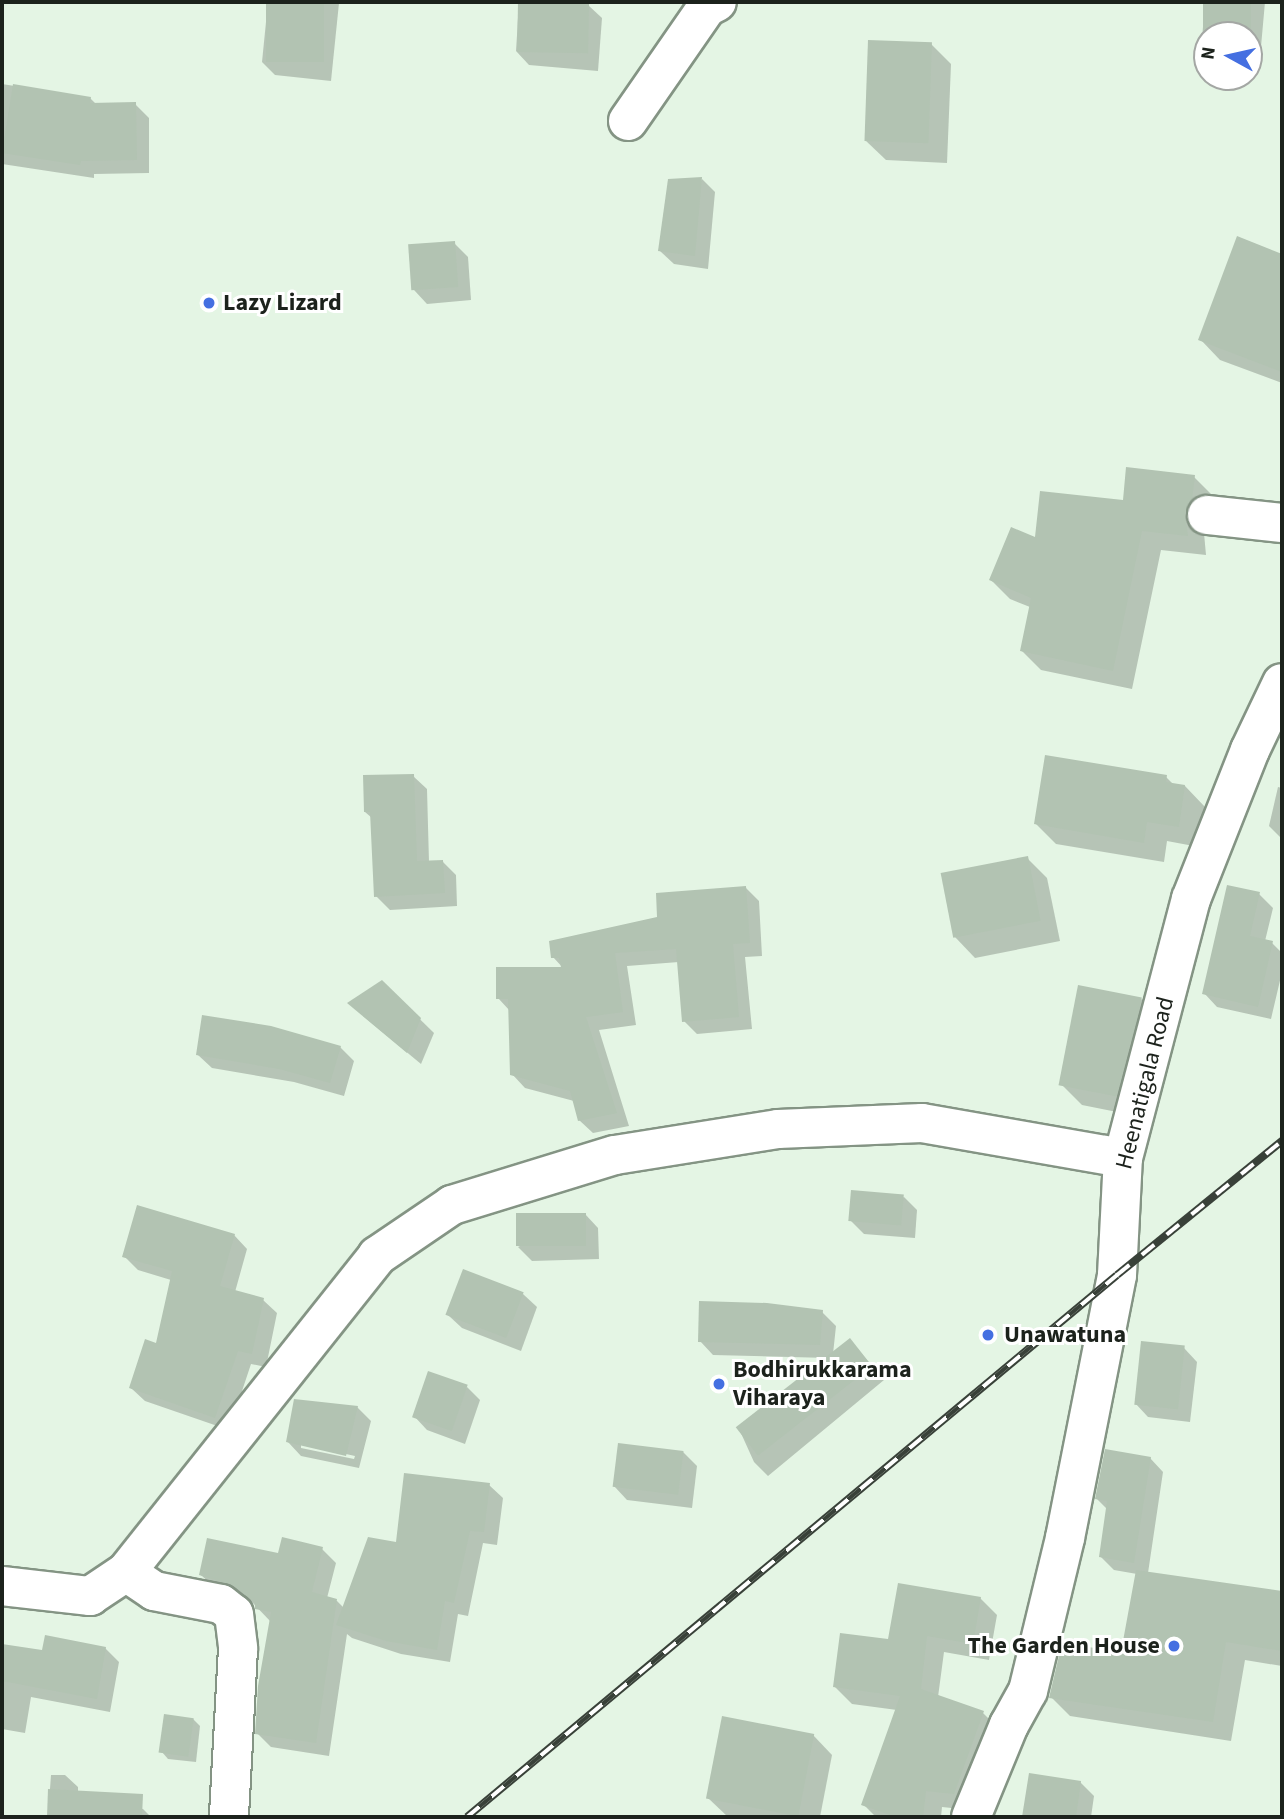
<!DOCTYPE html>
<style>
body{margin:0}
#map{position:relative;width:1284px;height:1819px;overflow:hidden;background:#e4f5e4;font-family:"Source Sans 3",sans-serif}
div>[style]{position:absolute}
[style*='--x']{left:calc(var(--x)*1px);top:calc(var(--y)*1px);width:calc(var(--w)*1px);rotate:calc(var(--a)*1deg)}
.shadow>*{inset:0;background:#0003}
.building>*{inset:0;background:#b2c3b2;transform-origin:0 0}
.roads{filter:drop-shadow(2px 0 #849484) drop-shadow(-2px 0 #849484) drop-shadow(0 2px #849484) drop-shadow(0 -2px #849484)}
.minor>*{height:38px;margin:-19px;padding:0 19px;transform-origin:19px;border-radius:19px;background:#fff}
.rail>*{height:8px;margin-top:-4px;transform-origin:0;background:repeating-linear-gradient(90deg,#fff 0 16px,#394139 0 32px);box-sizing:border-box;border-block:2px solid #394139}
.dots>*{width:19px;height:19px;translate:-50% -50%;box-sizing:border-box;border:4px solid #fff;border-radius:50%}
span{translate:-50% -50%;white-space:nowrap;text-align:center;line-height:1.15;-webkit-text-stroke:6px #fff;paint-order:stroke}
.poi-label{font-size:24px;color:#1c221c;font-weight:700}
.left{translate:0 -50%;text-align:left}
.right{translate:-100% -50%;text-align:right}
.street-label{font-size:24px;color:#1c221c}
.frame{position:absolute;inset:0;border:4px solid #1c221c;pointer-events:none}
.north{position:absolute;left:1193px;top:21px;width:70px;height:70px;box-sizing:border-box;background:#fff;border:2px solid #a4a7a4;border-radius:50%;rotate:278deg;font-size:19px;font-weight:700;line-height:28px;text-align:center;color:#1c221c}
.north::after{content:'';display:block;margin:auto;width:24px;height:32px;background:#446fe1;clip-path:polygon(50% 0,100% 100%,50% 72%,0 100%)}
</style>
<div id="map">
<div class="shadow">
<div style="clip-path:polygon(268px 2px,339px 3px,331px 81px,275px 75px,262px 62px)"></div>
<div style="clip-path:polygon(519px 2px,577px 2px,588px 5px,602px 18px,598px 71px,529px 65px,516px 51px)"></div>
<div style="clip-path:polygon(1205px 2px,1265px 2px,1259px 69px,1249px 68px,1249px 35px,1207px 35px,1207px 57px,1201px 51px)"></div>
<div style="clip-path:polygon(931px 44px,951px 64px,947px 163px,886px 160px,865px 140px)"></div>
<div style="clip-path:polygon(2px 84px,90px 98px,97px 105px,135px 104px,149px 118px,149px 173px,94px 174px,94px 178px,2px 164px)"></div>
<div style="clip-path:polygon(702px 179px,715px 192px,708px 269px,674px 264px,660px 251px)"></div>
<div style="clip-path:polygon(1238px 238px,1282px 255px,1282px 383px,1220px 360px,1200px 339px)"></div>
<div style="clip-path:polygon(454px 243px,468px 257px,471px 300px,427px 304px,414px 290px)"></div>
<div style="clip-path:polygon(1194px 477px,1213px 496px,1211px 519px,1204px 533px,1206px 555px,1161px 550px,1132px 689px,1041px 670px,1021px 650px,1030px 607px,1010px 599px,991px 580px,1036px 540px)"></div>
<div style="clip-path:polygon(413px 776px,427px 789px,429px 862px,443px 862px,456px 875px,457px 906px,390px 910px,376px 896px,372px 818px,365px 812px)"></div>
<div style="clip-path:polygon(1166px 777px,1174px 785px,1185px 786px,1205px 807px,1199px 847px,1167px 841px,1164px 862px,1056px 844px,1036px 824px)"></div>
<div style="clip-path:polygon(1278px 787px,1282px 788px,1282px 839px,1269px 826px)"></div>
<div style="clip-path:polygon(1027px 858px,1047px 878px,1060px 941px,975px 958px,955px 937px)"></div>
<div style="clip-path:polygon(745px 887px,759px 901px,762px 956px,745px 957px,752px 1029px,697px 1034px,684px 1021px,679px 962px,627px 966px,636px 1025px,599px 1030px,629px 1126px,593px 1133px,579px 1120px,574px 1101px,525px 1088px,512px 1074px,510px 1011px,498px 998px,564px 969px,553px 957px)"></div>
<div style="clip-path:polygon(1259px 894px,1273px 908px,1265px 941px,1272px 943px,1282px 953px,1282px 972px,1271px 1019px,1217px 1007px,1204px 993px)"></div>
<div style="clip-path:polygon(382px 982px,434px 1033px,421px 1064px,363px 1016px)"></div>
<div style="clip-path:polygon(1142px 999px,1162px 1020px,1137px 1116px,1082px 1105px,1062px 1085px)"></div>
<div style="clip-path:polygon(340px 1047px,354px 1061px,344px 1096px,294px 1082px,212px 1068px,198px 1055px)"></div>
<div style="clip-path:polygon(904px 1197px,917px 1210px,915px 1238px,864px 1234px,850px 1220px)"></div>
<div style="clip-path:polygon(585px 1214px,598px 1228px,599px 1259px,532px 1261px,518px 1247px)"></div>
<div style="clip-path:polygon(234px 1235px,247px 1249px,235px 1292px,263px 1300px,277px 1313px,266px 1367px,251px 1364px,229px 1430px,145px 1401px,131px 1388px,157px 1345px,171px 1280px,138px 1270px,124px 1256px)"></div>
<div style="clip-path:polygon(523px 1294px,537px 1307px,521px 1351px,462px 1328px,448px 1315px)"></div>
<div style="clip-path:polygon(822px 1312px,836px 1326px,833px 1354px,850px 1340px,884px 1380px,768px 1476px,754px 1462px,740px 1431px,829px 1358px,713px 1355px,700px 1341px)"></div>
<div style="clip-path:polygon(1184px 1348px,1197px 1362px,1190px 1422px,1148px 1417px,1135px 1403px)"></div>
<div style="clip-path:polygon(467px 1387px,480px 1400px,465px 1444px,427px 1430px,414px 1416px)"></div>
<div style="clip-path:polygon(evenodd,357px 1407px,371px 1421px,359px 1468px,301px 1456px,288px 1442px,357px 1407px,301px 1444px,355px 1456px,354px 1459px,301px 1448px,301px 1444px)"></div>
<div style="clip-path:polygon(683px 1452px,697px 1466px,692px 1508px,627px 1500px,614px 1486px)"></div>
<div style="clip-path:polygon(1150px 1458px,1163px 1472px,1148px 1573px,1282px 1592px,1282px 1666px,1245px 1660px,1231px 1741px,1070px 1716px,1051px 1697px,1123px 1654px,1137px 1574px,1114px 1570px,1101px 1557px,1108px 1510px,1097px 1499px)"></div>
<div style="clip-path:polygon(489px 1485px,503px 1498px,497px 1545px,483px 1543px,468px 1616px,458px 1614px,450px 1662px,401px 1654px,352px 1638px,347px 1634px,329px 1756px,271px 1747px,257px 1733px,271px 1622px,249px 1599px,215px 1588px,201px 1575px,280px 1555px,322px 1549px,336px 1563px,327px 1598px,337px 1601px,344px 1608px,397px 1545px)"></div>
<div style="clip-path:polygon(980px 1598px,997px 1615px,989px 1660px,944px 1652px,938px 1697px,983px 1713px,1000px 1730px,971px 1810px,942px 1807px,941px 1817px,876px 1817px,863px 1804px,897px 1710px,852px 1704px,835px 1687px,890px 1641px)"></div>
<div style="clip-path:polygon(2px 1645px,43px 1652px,105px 1648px,119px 1662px,110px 1712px,31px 1697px,25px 1733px,2px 1729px)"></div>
<div style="clip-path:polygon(193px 1719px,200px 1726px,196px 1762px,168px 1759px,162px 1752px)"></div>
<div style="clip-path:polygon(813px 1735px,832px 1755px,820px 1817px,728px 1817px,708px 1798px)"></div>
<div style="clip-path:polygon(51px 1775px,65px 1775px,78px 1787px,78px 1792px,100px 1802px,143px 1809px,151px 1817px,48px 1817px)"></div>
<div style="clip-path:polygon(1030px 1775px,1080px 1782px,1094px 1796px,1091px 1817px,1024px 1817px)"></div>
</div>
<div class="building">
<div style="left:266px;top:2px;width:58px;height:60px"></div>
<div style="left:518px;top:2px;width:71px;height:50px;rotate:1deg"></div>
<div style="left:1203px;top:2px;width:48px;height:33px"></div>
<div style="left:868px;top:40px;width:64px;height:101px;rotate:2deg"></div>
<div style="clip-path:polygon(13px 84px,91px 97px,90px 103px,136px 102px,137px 160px,81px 161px,80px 165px,2px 153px)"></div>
<div style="clip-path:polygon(702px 177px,695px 256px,658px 251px,668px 179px)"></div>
<div style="clip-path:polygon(1237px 236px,1282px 254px,1282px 372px,1198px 340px)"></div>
<div style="left:455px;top:241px;width:46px;height:47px;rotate:86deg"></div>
<div style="clip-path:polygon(1126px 467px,1195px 475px,1192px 500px,1185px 513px,1188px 536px,1142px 531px,1113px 671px,1020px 651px,1031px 598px,989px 580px,1011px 527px,1035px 537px,1040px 491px,1123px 500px)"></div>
<div style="clip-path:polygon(1045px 755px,1167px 775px,1166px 782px,1185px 785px,1179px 827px,1147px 822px,1144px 843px,1034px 824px)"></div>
<div style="clip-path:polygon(414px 774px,417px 861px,443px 860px,445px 893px,374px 897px,370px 812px,364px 812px,363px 775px)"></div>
<div style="left:1028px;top:856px;width:66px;height:89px;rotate:79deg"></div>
<div style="clip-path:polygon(1227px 885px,1260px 892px,1250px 936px,1273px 941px,1258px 1007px,1202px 994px)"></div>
<div style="clip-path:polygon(746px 886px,750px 943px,733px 944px,739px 1017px,682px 1022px,676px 949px,615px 953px,623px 1012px,586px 1017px,617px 1113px,578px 1121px,570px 1091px,510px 1075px,508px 999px,496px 999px,496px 967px,561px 967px,559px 958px,551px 958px,549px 941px,657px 917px,656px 893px)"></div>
<div style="clip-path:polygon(382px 980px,421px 1018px,407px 1053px,347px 1003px)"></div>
<div style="left:1078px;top:985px;width:65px;height:102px;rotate:11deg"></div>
<div style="clip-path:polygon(202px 1015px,271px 1026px,341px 1046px,330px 1083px,279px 1069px,196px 1055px)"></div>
<div style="left:851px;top:1190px;width:53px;height:31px;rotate:5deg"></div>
<div style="clip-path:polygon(137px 1205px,235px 1234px,220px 1286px,264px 1298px,252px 1354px,238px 1351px,215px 1418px,129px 1388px,145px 1339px,156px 1343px,172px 1271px,122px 1257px)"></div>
<div style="left:586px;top:1213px;width:33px;height:70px;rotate:90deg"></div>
<div style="left:463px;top:1269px;width:65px;height:49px;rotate:21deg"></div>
<div style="clip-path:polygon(699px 1301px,767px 1303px,823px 1310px,820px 1345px,698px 1342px)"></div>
<div style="left:850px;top:1338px;width:36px;height:145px;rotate:52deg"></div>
<div style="left:1141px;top:1341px;width:44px;height:64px;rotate:6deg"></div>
<div style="left:428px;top:1371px;width:42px;height:49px;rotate:19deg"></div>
<div style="clip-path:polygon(294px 1399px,358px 1406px,346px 1456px,286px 1442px)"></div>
<div style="left:618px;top:1443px;width:66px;height:44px;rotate:7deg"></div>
<div style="clip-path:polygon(1105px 1449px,1151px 1457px,1134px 1563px,1099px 1557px,1107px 1501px,1095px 1499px)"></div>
<div style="clip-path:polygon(404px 1473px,490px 1483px,484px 1532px,470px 1531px,454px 1603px,445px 1601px,437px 1650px,386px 1641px,336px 1625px,368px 1537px,396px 1542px)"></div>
<div style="clip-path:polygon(282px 1537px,323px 1547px,312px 1592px,337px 1599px,316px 1743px,255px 1734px,258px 1686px,271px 1612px,255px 1609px,255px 1603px,234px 1586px,199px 1575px,207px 1538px,278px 1553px)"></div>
<div style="clip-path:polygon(1136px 1570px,1282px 1591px,1282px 1651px,1226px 1642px,1213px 1722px,1049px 1698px,1062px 1643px,1121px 1652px)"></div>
<div style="clip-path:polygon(898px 1583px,981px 1597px,973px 1644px,927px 1636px,921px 1689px,984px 1711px,954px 1794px,926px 1791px,923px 1817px,896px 1817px,861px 1805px,900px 1696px,833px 1687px,840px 1633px,888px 1639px)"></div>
<div style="clip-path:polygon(45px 1635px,106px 1647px,97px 1699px,2px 1681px,2px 1644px,42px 1650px)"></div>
<div style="left:164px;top:1714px;width:30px;height:39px;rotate:8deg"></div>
<div style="left:722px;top:1716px;width:94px;height:84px;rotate:11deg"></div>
<div style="clip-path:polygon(1029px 1773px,1081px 1781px,1076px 1817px,1022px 1817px)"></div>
<div style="clip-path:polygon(48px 1789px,143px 1794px,142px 1817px,47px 1817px)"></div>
</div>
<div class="roads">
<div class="minor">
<div style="--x:628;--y:121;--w:139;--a:-55.3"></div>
<div style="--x:707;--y:7;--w:11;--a:-27"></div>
<div style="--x:1207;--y:515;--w:75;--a:6.1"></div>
<div style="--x:126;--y:1572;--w:34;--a:34"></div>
<div style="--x:154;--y:1591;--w:68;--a:11"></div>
<div style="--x:221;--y:1604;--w:16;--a:38"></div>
<div style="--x:234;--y:1614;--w:35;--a:83"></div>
<div style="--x:238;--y:1649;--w:168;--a:93.1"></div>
<div style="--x:2;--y:1586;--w:89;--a:6.5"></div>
<div style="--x:90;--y:1596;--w:43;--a:-33.7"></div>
<div style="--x:126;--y:1572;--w:404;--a:-51.5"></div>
<div style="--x:377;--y:1256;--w:91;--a:-34.2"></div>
<div style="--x:452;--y:1205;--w:170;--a:-17.1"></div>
<div style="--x:615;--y:1155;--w:165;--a:-9.1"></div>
<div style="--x:778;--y:1129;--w:144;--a:-2.4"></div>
<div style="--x:922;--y:1123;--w:204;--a:9.9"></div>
<div style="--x:971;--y:1817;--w:100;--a:-67.6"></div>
<div style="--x:1009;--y:1725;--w:39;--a:-61"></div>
<div style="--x:1028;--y:1691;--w:157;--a:-76.4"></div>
<div style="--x:1065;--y:1538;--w:268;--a:-78.8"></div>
<div style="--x:1117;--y:1275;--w:117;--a:-87.1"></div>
<div style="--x:1123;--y:1158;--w:268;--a:-75.3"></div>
<div style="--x:1191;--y:899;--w:160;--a:-68.4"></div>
<div style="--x:1250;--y:750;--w:74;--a:-64.5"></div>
</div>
</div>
<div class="rail">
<div style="--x:467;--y:1817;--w:846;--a:-39.82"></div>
<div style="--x:1117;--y:1275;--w:213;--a:-39.1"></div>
</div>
<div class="dots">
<div style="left:209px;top:303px;background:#446fe1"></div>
<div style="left:988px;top:1335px;background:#446fe1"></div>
<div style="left:719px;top:1384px;background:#446fe1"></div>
<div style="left:1174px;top:1646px;background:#446fe1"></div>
</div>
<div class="poi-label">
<span class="left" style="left:223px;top:303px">Lazy Lizard</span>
<span class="left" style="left:1004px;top:1335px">Unawatuna</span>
<span class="left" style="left:733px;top:1384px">Bodhirukkarama<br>Viharaya</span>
<span class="right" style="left:1160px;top:1646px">The Garden House</span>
</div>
<div class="street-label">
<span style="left:1145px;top:1083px;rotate:-76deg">Heenatigala Road</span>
</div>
<div class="frame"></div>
<div class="north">N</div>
</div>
